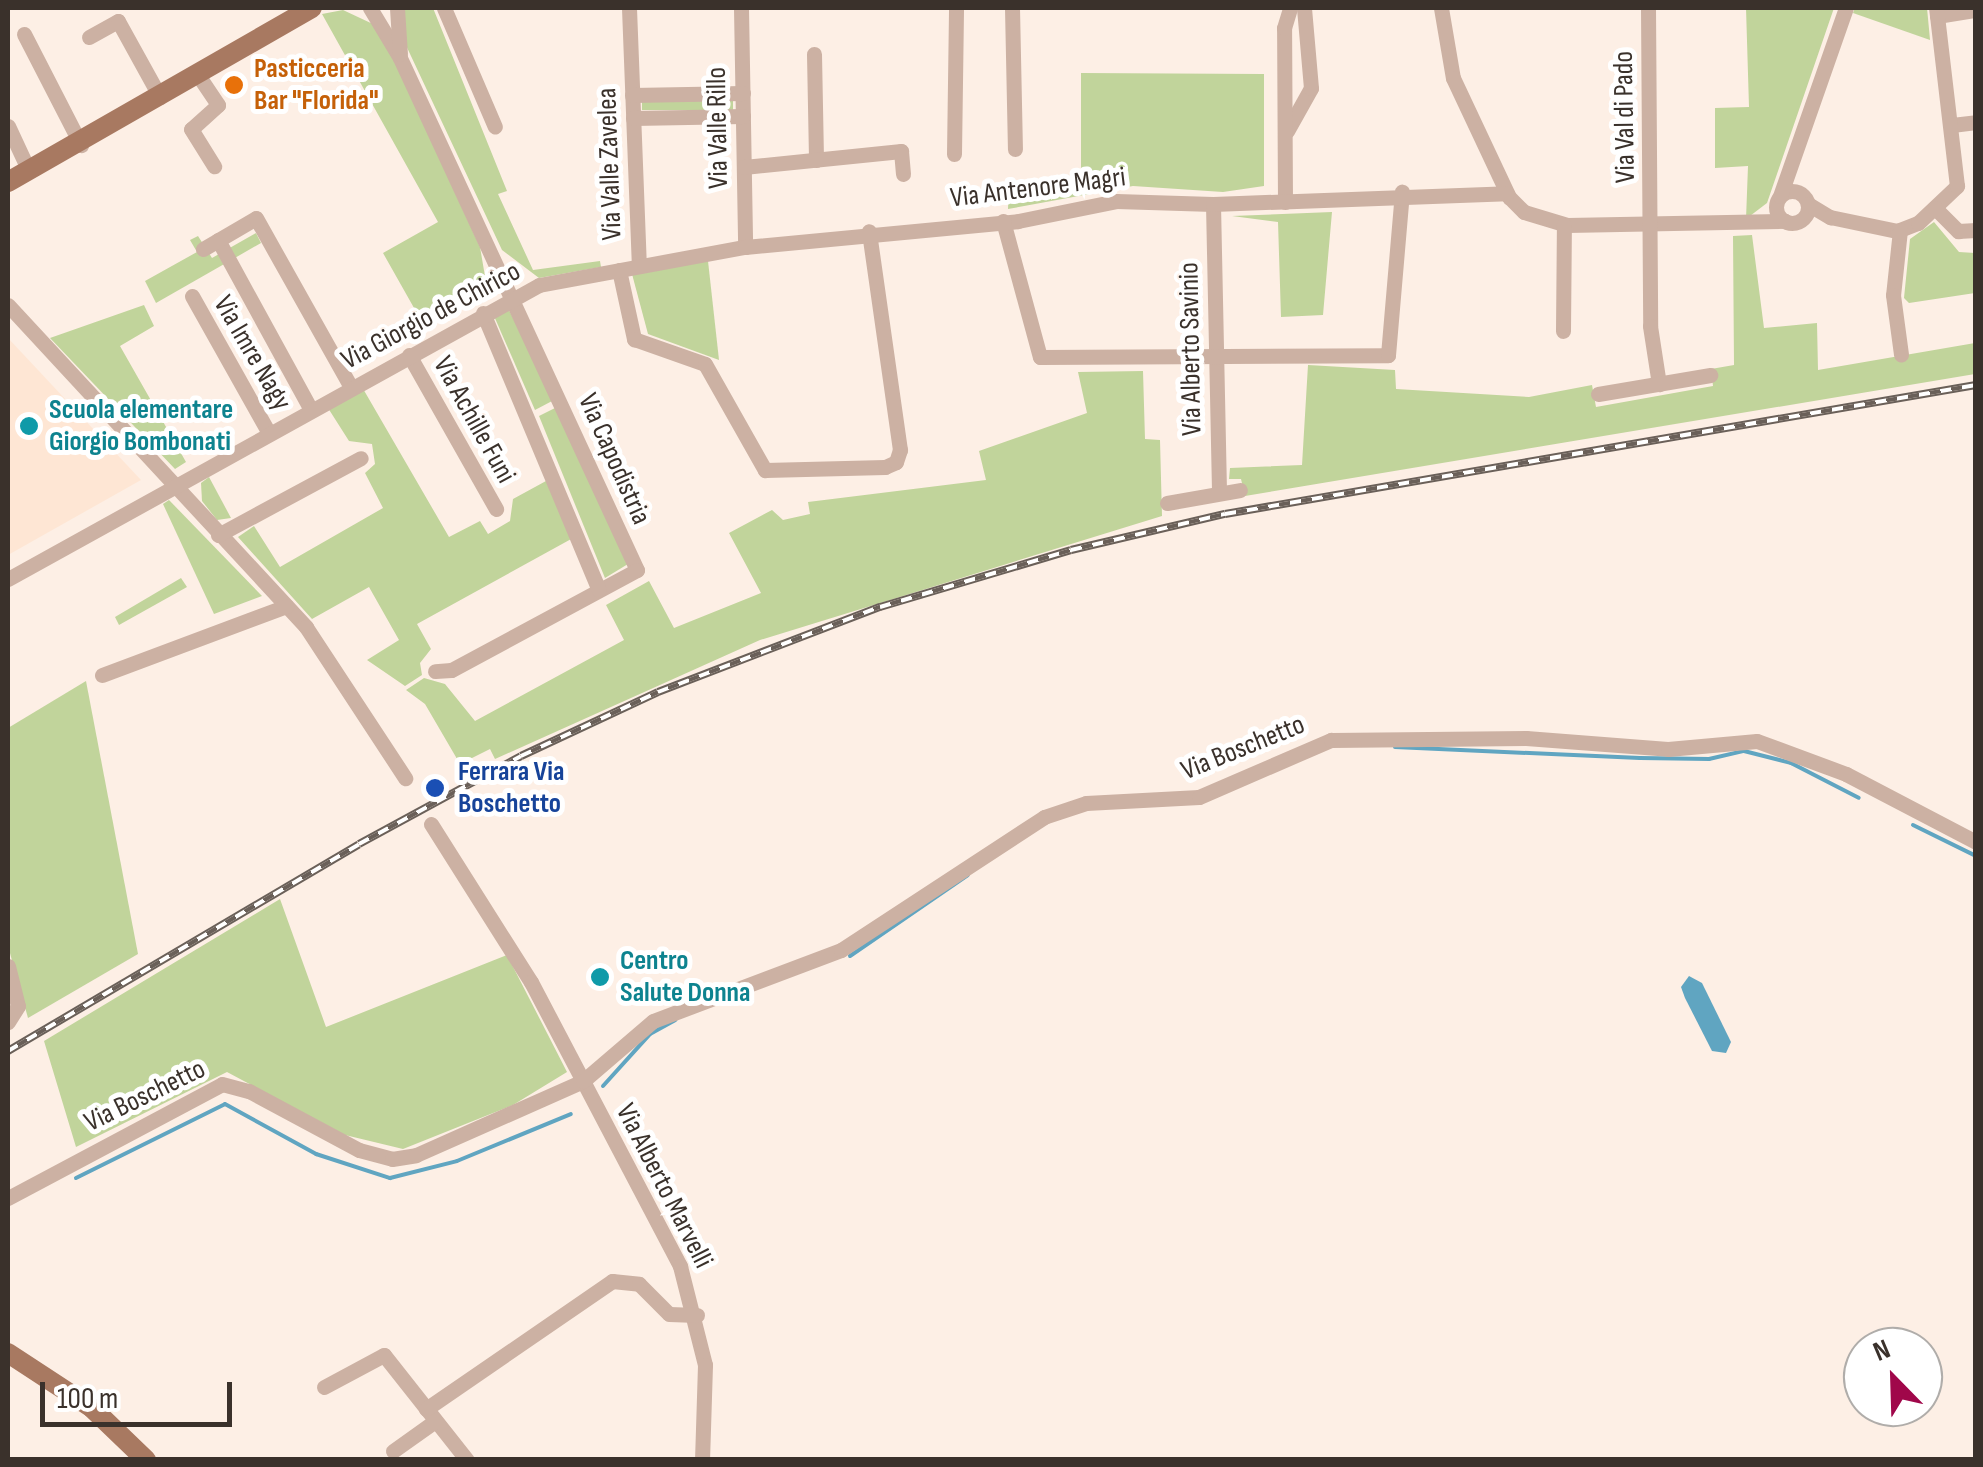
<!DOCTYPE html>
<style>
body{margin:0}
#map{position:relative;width:1983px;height:1467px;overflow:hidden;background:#fdefe5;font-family:"Sofia Sans Condensed",sans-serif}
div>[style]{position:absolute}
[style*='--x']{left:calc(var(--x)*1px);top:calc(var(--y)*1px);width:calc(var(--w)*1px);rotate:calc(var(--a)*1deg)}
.built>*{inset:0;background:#fee6d4}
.green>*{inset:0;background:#c1d49b;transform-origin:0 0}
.water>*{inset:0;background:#60a5c1}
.stream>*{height:4px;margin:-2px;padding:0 2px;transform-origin:2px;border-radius:2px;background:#60a5c1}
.minor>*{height:15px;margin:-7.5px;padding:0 7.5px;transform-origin:7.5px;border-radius:7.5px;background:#ccb1a3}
.minor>.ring{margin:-7.5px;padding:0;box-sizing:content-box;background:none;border:15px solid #ccb1a3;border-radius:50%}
.major>*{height:20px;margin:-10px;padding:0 10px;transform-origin:10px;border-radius:10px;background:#a87961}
.rail>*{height:8px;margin-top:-4px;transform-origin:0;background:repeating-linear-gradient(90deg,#fff 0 11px,#6a6059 0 22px);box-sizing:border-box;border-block:2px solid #6a6059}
.dots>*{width:28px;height:28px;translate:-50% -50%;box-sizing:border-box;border:5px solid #fff;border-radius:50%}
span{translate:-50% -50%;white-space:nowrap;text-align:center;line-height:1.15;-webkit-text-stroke:10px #fff;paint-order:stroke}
.food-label{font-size:28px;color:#c56008;font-weight:700}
.left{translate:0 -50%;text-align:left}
.street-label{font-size:28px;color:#3a312b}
.culture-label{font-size:28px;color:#0d838f;font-weight:700}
.transit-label{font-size:28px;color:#164399;font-weight:700}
.frame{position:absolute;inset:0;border:10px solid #3a312b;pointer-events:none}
.north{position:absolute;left:1843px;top:1327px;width:100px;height:100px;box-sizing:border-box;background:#fff;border:2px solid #b0adaa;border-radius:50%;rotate:337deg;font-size:28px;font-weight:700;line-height:40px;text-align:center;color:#3a312b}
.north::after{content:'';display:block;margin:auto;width:35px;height:45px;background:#a0074a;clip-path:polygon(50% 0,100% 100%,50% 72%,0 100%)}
.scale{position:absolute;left:40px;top:1382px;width:192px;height:45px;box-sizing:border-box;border:5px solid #3a312b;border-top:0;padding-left:12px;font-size:30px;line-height:35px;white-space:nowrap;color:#3a312b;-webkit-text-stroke:8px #fff;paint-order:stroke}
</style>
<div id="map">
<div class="built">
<div style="clip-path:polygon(8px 338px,141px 480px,8px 555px)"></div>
</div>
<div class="green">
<div style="clip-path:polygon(404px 8px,433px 8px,507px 191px,498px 194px,533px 270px,600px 261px,601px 267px,539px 278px,502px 250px,403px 39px)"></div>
<div style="clip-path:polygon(1746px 8px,1834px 8px,1767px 203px,1746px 219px,1748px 166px,1715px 168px,1715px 108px,1749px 107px)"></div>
<div style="clip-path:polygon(1855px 8px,1927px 8px,1930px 40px,1853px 13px)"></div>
<div style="clip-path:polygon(343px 10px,375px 25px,387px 44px,480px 247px,487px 288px,473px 307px,463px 292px,418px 315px,383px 253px,438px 222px,322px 14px)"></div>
<div style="clip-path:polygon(1081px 73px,1264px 74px,1264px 186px,1223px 192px,1133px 186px,1008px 209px,1009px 180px,1074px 187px,1074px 174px,1081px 173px)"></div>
<div style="left:733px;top:99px;width:11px;height:91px;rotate:90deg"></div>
<div style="clip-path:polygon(1332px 212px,1323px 315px,1281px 317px,1278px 222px,1232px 216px)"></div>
<div style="clip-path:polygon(1934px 222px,1959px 252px,1975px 253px,1975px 293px,1909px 303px,1904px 298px,1910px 239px)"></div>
<div style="clip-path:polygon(256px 233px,261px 243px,156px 303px,145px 281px,197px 252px,190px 240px,198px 236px,212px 258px)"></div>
<div style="clip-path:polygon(1752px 235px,1764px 328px,1817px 323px,1818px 370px,1975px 343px,1975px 374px,1245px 496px,1241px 479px,1229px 479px,1230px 468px,1302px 465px,1308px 365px,1395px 370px,1396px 389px,1529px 397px,1592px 385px,1596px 407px,1713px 386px,1711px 369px,1734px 365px,1733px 236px)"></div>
<div style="clip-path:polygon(708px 261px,719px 360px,648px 334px,632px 274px)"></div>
<div style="clip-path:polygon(144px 305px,154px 326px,120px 346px,186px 462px,175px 469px,50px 338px)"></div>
<div style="clip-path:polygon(508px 308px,554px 400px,535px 410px,494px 316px)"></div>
<div style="clip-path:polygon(1143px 371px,1145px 439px,1160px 440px,1162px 516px,760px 640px,495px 759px,490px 749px,460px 764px,425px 704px,406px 690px,424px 678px,445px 684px,475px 721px,624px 640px,606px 605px,649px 581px,674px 628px,761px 593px,729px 533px,772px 510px,783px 520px,810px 514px,808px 502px,986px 480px,979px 451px,1087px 413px,1078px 372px)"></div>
<div style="clip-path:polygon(362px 387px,449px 537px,480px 521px,488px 534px,510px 521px,513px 499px,546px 481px,573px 538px,417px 624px,431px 649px,420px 663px,422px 675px,405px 686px,367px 660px,399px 640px,369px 587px,312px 619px,238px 537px,254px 526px,280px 567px,383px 508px,365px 473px,375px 464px,372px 444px,349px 441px,328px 408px)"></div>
<div style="clip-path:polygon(557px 407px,628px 564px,605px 578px,539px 416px)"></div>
<div style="clip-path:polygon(209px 477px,231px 518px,217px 520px,202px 501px,201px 483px)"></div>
<div style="clip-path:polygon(169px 500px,262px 596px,214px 614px,163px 504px)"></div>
<div style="clip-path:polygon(181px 578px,187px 587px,119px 625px,115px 617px)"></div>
<div style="clip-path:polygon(86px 681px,138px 954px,28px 1018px,8px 946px,8px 728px)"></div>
<div style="clip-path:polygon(280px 899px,326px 1027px,507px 955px,567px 1072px,513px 1105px,403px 1149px,345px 1135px,227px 1072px,76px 1147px,44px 1041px)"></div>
</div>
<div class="water">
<div style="clip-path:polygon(1689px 976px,1702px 983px,1731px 1042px,1726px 1053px,1712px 1051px,1685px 998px,1681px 987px)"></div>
</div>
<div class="stream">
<div style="--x:1395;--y:747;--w:245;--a:2.6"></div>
<div style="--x:1640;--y:758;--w:69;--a:0.8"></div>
<div style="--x:1709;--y:759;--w:36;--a:-13"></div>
<div style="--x:1744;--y:751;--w:49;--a:14.3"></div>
<div style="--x:1791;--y:763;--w:76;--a:27.2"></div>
<div style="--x:1913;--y:825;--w:70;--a:26.2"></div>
<div style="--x:850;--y:956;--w:143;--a:-34.5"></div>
<div style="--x:603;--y:1086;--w:70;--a:-47.9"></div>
<div style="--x:650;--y:1034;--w:29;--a:-29"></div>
<div style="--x:76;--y:1178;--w:166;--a:-26.4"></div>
<div style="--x:225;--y:1104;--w:104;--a:28.8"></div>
<div style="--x:316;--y:1154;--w:78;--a:18"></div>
<div style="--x:390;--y:1178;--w:69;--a:-14.2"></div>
<div style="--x:457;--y:1161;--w:123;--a:-22.4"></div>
</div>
<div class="minor">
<div style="--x:370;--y:8;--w:58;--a:59"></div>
<div style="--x:400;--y:58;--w:564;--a:65.16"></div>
<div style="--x:637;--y:570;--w:211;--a:151.7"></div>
<div style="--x:451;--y:670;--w:16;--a:176"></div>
<div style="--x:397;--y:8;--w:46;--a:86.3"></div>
<div style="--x:444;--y:8;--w:129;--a:66.8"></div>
<div style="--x:629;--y:8;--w:258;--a:87.8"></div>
<div style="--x:741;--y:8;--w:239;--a:89"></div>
<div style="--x:1012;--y:8;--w:141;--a:88.8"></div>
<div style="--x:1441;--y:8;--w:71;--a:80.3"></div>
<div style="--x:1453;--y:78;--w:132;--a:64.8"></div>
<div style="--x:1509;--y:197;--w:21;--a:45"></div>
<div style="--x:1524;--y:212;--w:45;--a:16.8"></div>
<div style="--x:1567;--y:225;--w:218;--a:-1.1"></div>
<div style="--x:1648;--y:8;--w:318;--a:89.6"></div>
<div style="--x:1650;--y:326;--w:59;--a:81.2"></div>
<div style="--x:1937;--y:16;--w:39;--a:-9"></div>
<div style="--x:24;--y:34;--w:125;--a:62.8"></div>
<div style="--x:89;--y:37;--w:33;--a:-29"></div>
<div style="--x:118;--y:21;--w:87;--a:61.1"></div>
<div style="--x:814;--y:54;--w:106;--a:88.9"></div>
<div style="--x:198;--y:75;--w:36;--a:56"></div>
<div style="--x:218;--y:105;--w:36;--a:138"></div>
<div style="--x:191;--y:129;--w:44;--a:58.1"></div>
<div style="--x:632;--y:95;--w:111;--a:-1"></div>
<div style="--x:633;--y:118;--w:110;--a:-1"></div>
<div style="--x:1952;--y:125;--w:24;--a:-7"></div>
<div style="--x:8;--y:126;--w:50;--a:65"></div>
<div style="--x:1287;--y:131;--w:49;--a:-60.8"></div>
<div style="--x:1311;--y:88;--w:80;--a:-95"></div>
<div style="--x:954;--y:154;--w:146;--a:-89.2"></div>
<div style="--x:744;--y:167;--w:158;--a:-5.8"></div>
<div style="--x:901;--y:151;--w:23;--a:85"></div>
<div class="ring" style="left:1776px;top:191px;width:17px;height:17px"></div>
<div style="--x:1780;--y:196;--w:199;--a:-70.7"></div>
<div style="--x:1285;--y:202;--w:174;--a:-90.3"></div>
<div style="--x:1284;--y:28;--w:21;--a:-73"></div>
<div style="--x:1213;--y:204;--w:289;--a:88.8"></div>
<div style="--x:1808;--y:204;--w:26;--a:31"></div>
<div style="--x:1830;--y:217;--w:68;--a:11.8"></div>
<div style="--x:1897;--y:231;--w:22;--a:-21"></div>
<div style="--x:1918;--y:223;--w:54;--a:-43.5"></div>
<div style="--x:1957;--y:186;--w:179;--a:-96.7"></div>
<div style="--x:1935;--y:208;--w:33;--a:45"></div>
<div style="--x:1958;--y:231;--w:18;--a:-3"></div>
<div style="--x:1003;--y:221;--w:141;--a:74.8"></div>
<div style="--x:1040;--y:357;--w:348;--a:-0.3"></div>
<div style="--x:1388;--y:355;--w:164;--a:-85.1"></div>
<div style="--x:1900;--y:230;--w:65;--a:96.1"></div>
<div style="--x:1893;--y:295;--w:60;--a:82.3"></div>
<div style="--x:218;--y:240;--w:194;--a:61.3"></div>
<div style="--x:203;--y:249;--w:61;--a:-30.3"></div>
<div style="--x:256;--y:218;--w:194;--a:60.7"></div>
<div style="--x:619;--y:270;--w:71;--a:77.7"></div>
<div style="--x:634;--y:339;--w:75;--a:19.4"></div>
<div style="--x:705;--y:364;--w:122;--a:60.5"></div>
<div style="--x:765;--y:470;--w:120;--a:-1.4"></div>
<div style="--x:885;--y:467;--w:12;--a:-24"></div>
<div style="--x:896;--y:462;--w:13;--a:-72"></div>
<div style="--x:900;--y:450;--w:221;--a:-98.1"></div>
<div style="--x:192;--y:296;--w:157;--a:60.7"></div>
<div style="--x:8;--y:305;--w:439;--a:47.2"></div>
<div style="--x:306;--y:627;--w:181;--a:56.7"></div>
<div style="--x:483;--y:313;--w:300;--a:67.3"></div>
<div style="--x:1563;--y:331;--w:106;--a:-89.5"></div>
<div style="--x:409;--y:355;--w:177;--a:60.5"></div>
<div style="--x:1598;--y:394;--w:114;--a:-9.6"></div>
<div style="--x:1167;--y:503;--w:74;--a:-10.1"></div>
<div style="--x:218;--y:535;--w:162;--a:-28.3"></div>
<div style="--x:8;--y:579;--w:607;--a:-28.97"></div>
<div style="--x:539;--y:285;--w:209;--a:-10.5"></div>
<div style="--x:745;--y:247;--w:274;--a:-5.4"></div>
<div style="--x:1018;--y:221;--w:100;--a:-11.5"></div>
<div style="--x:1116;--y:201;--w:97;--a:1.8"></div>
<div style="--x:1213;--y:204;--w:294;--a:-2.1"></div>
<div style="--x:102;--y:675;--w:197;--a:-20.5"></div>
<div style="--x:431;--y:824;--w:187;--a:57.7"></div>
<div style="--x:531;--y:982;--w:321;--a:62.3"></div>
<div style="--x:680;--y:1266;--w:102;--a:75.8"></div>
<div style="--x:705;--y:1365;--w:95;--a:91.8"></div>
<div style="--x:8;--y:966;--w:41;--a:76"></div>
<div style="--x:18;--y:1006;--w:19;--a:122"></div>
<div style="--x:8;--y:1198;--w:242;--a:-28"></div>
<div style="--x:222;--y:1084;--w:28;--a:15"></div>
<div style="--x:249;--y:1091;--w:125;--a:28.2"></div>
<div style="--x:359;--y:1150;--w:34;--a:15"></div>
<div style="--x:392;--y:1159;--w:24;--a:-9"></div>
<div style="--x:416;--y:1155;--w:183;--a:-23.9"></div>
<div style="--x:583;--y:1081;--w:92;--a:-40.6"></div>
<div style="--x:653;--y:1021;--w:201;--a:-20.7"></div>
<div style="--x:841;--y:950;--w:243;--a:-33.2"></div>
<div style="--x:1044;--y:817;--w:44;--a:-18.4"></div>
<div style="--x:1086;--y:803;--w:113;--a:-3"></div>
<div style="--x:1199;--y:797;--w:144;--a:-23.4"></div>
<div style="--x:1331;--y:740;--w:195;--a:-0.6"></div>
<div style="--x:1526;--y:738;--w:142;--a:4.4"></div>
<div style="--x:1668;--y:749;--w:89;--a:-5.1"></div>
<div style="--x:1757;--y:741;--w:95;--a:20.3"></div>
<div style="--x:1846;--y:774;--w:147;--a:27.6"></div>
<div style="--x:324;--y:1387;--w:68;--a:-28.1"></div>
<div style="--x:384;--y:1355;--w:134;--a:51.7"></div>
<div style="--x:426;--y:1409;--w:226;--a:-34.5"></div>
<div style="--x:612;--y:1281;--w:27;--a:6"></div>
<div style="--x:639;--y:1284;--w:42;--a:45"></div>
<div style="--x:669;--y:1314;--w:28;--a:2"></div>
<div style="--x:393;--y:1451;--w:52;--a:-35.5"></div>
</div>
<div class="major">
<div style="--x:8;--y:182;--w:350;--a:-29.8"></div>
<div style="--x:8;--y:1353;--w:100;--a:33.2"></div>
<div style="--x:92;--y:1408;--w:75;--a:43.9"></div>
</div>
<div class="rail">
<div style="--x:8;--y:1051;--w:407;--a:-30.5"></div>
<div style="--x:359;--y:844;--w:184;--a:-28.5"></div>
<div style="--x:521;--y:756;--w:151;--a:-25"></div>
<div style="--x:658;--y:692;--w:238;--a:-21"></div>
<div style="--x:880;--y:607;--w:199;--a:-16.6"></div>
<div style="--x:1071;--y:550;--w:158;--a:-13.2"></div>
<div style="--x:1225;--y:514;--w:762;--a:-9.75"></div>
</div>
<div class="dots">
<div style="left:234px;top:85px;background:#e8710a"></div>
<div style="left:29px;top:426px;background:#0f9aa8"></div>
<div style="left:435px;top:788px;background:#1a4fb4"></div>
<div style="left:600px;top:977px;background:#0f9aa8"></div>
</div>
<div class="food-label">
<span class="left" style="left:254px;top:85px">Pasticceria<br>Bar "Florida"</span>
</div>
<div class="street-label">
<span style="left:1625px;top:117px;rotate:-91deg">Via Val di Pado</span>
<span style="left:718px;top:128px;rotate:-91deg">Via Valle Rillo</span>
<span style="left:610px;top:164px;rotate:-92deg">Via Valle Zavelea</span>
<span style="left:1038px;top:188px;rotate:-7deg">Via Antenore Magri</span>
<span style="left:431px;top:316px;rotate:-28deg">Via Giorgio de Chirico</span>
<span style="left:1191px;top:349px;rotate:-91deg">Via Alberto Savinio</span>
<span style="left:252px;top:353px;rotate:60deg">Via Imre Nagy</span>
<span style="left:474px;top:420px;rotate:61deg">Via Achille Funi</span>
<span style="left:614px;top:459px;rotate:66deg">Via Capodistria</span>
<span style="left:1243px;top:748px;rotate:-22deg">Via Boschetto</span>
<span style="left:145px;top:1096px;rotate:-26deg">Via Boschetto</span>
<span style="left:664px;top:1186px;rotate:63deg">Via Alberto Marvelli</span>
</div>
<div class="culture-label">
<span class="left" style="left:49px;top:426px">Scuola elementare<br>Giorgio Bombonati</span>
<span class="left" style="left:620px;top:977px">Centro<br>Salute Donna</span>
</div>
<div class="transit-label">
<span class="left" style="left:458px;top:788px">Ferrara Via<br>Boschetto</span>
</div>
<div class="frame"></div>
<div class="north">N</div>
<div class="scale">100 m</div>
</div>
